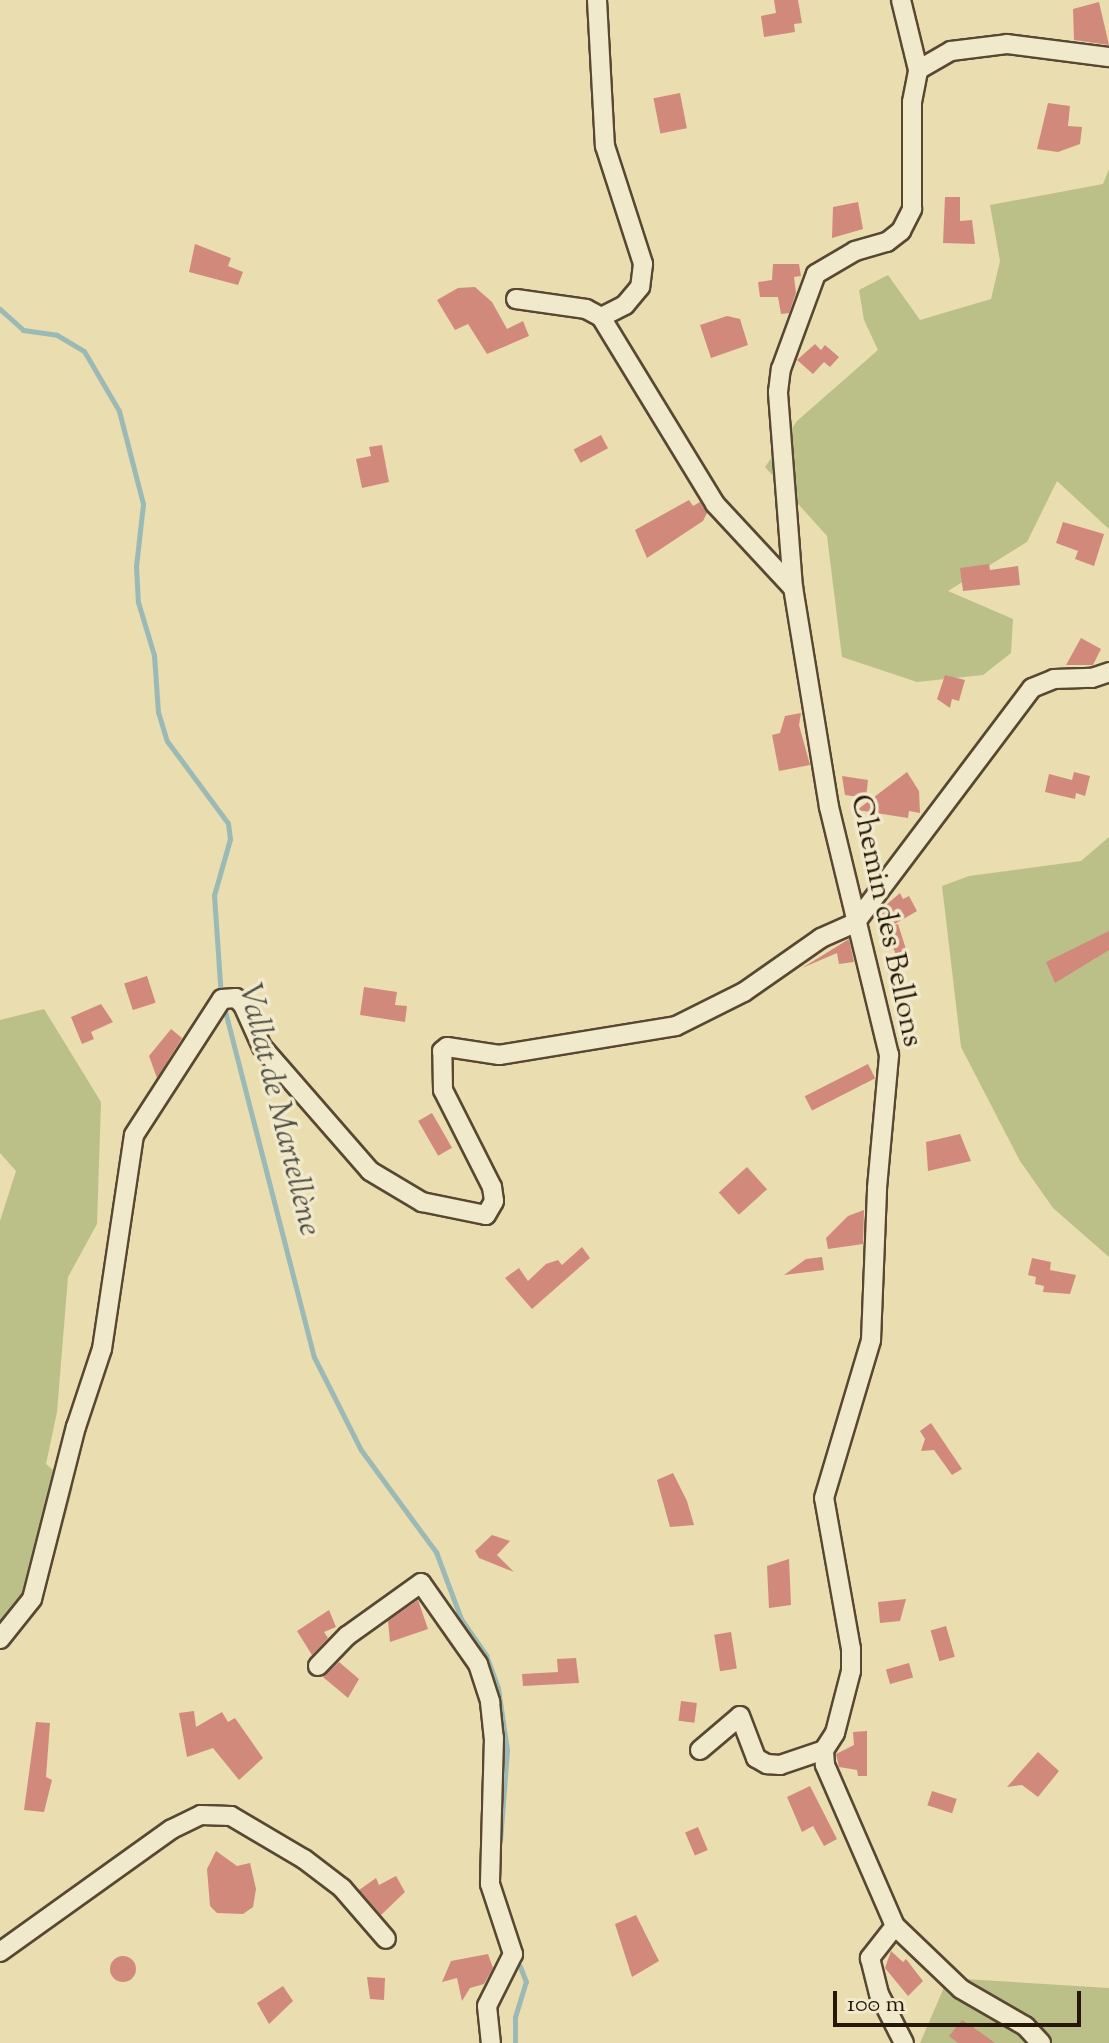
<!DOCTYPE html>
<meta charset="utf-8">
<style>
body{margin:0}
#map{position:relative;width:1109px;height:2043px;overflow:hidden;background:#eaddb0;font-family:"Sorts Mill Goudy",serif}
div>[style]{position:absolute}
[style*='--x']{left:calc(var(--x)*1px);top:calc(var(--y)*1px);width:calc(var(--w)*1px);rotate:calc(var(--a)*1deg)}
.green>*{inset:0;background:#bbc088}
.stream>*{height:5px;margin:-2.5px;padding:0 2.5px;transform-origin:2.5px;border-radius:2.5px;background:#9bbab5}
.building>*{inset:0;background:#d1897c;transform-origin:0 0}
.round{border-radius:50%}
.roads{filter:drop-shadow(2px 0 #584832) drop-shadow(-2px 0 #584832) drop-shadow(0 2px #584832) drop-shadow(0 -2px #584832)}
.minor>*{height:18px;margin:-9px;padding:0 9px;transform-origin:9px;border-radius:9px;background:#f1e9cc}
span{translate:-50% -50%;white-space:nowrap;text-align:center;line-height:1.15;-webkit-text-stroke:7px #f1e9cc;paint-order:stroke}
.street-label{font-size:30px;color:#271708}
.water-label{font-size:32px;color:#505045;font-style:italic}
.scale{position:absolute;left:833px;top:1991px;width:248px;height:36px;box-sizing:border-box;border:4px solid #271708;border-top:0;padding-left:10px;font-size:24px;line-height:28px;white-space:nowrap;color:#271708;-webkit-text-stroke:6px #f1e9cc;paint-order:stroke}
</style>
<div id="map">
<div class="green">
<div style="clip-path:polygon(1109px 169px,1109px 529px,1057px 481px,1027px 542px,948px 591px,1013px 619px,1011px 653px,983px 675px,917px 682px,842px 657px,827px 536px,765px 467px,797px 421px,878px 350px,864px 320px,859px 290px,888px 275px,920px 320px,991px 299px,1000px 261px,990px 205px,1103px 184px)"></div>
<div style="clip-path:polygon(1109px 837px,1109px 1257px,1053px 1208px,1020px 1161px,961px 1047px,942px 886px,969px 876px,1081px 861px)"></div>
<div style="clip-path:polygon(44px 1009px,101px 1102px,97px 1224px,68px 1277px,57px 1412px,46px 1464px,73px 1487px,53px 1563px,0 1640px,0 1221px,16px 1171px,0 1153px,0 1020px)"></div>
<div style="clip-path:polygon(948px 1978px,1109px 1988px,1109px 2043px,920px 2043px)"></div>
</div>
<div class="stream">
<div style="--x:0;--y:309;--w:31;--a:42"></div>
<div style="--x:23;--y:330;--w:34;--a:8"></div>
<div style="--x:57;--y:335;--w:31;--a:31"></div>
<div style="--x:84;--y:351;--w:69;--a:59.7"></div>
<div style="--x:119;--y:411;--w:96;--a:75.5"></div>
<div style="--x:143;--y:504;--w:62;--a:96.4"></div>
<div style="--x:136;--y:566;--w:36;--a:87"></div>
<div style="--x:138;--y:602;--w:55;--a:73.2"></div>
<div style="--x:154;--y:655;--w:57;--a:86"></div>
<div style="--x:158;--y:712;--w:30;--a:73"></div>
<div style="--x:167;--y:741;--w:102;--a:53.4"></div>
<div style="--x:228;--y:823;--w:16;--a:83"></div>
<div style="--x:230;--y:839;--w:58;--a:105.9"></div>
<div style="--x:214;--y:895;--w:102;--a:86.1"></div>
<div style="--x:224;--y:1007;--w:361;--a:75.6"></div>
<div style="--x:314;--y:1357;--w:104;--a:63.2"></div>
<div style="--x:361;--y:1450;--w:127;--a:53.7"></div>
<div style="--x:436;--y:1552;--w:72;--a:69.5"></div>
<div style="--x:461;--y:1619;--w:44;--a:55.2"></div>
<div style="--x:486;--y:1655;--w:35;--a:70"></div>
<div style="--x:498;--y:1688;--w:63;--a:81.7"></div>
<div style="--x:507;--y:1750;--w:91;--a:94.4"></div>
<div style="--x:515;--y:2043;--w:26;--a:-90"></div>
<div style="--x:515;--y:2017;--w:37;--a:-73"></div>
<div style="--x:526;--y:1982;--w:17;--a:-111"></div>
</div>
<div class="building">
<div style="clip-path:polygon(774px 0,798px 0,802px 23px,794px 24px,795px 32px,764px 37px,761px 16px,776px 13px)"></div>
<div style="clip-path:polygon(1099px 2px,1109px 45px,1074px 40px,1073px 9px)"></div>
<div style="left:680px;top:93px;width:36px;height:27px;rotate:79deg"></div>
<div style="clip-path:polygon(1048px 103px,1070px 106px,1068px 126px,1082px 127px,1080px 144px,1058px 152px,1037px 149px)"></div>
<div style="clip-path:polygon(945px 197px,960px 197px,960px 221px,972px 220px,975px 244px,943px 243px)"></div>
<div style="clip-path:polygon(858px 202px,863px 229px,832px 238px,833px 207px)"></div>
<div style="clip-path:polygon(195px 244px,231px 258px,228px 266px,243px 272px,238px 285px,189px 272px)"></div>
<div style="clip-path:polygon(773px 264px,799px 264px,801px 276px,794px 277px,796px 293px,789px 313px,781px 314px,778px 297px,760px 297px,758px 282px,772px 280px)"></div>
<div style="clip-path:polygon(475px 287px,492px 302px,507px 329px,523px 321px,529px 336px,487px 354px,468px 324px,455px 330px,437px 300px,458px 288px)"></div>
<div style="clip-path:polygon(727px 316px,740px 319px,748px 345px,711px 358px,700px 325px)"></div>
<div style="clip-path:polygon(815px 344px,821px 350px,825px 345px,839px 357px,830px 367px,824px 362px,813px 374px,797px 360px)"></div>
<div style="left:601px;top:435px;width:15px;height:31px;rotate:62deg"></div>
<div style="clip-path:polygon(382px 445px,389px 482px,362px 488px,356px 459px,371px 456px,369px 447px)"></div>
<div style="clip-path:polygon(689px 500px,693px 506px,700px 502px,707px 513px,703px 521px,647px 558px,635px 530px)"></div>
<div style="clip-path:polygon(1063px 522px,1104px 534px,1094px 566px,1075px 559px,1078px 551px,1056px 543px)"></div>
<div style="clip-path:polygon(989px 564px,990px 570px,1018px 566px,1020px 585px,963px 591px,960px 568px)"></div>
<div style="clip-path:polygon(1081px 638px,1101px 649px,1093px 665px,1066px 665px)"></div>
<div style="clip-path:polygon(945px 675px,965px 680px,959px 701px,952px 699px,950px 708px,937px 699px)"></div>
<div style="clip-path:polygon(801px 713px,799px 725px,810px 765px,779px 771px,772px 735px,780px 733px,785px 716px)"></div>
<div style="clip-path:polygon(907px 772px,919px 791px,920px 813px,909px 811px,908px 818px,857px 810px)"></div>
<div style="clip-path:polygon(1074px 772px,1090px 776px,1085px 796px,1076px 793px,1075px 799px,1045px 792px,1049px 774px,1072px 780px)"></div>
<div style="clip-path:polygon(842px 776px,868px 780px,866px 798px,845px 795px)"></div>
<div style="clip-path:polygon(900px 893px,903px 899px,909px 896px,917px 911px,893px 925px,898px 924px,911px 965px,901px 968px,879px 911px)"></div>
<div style="clip-path:polygon(1109px 931px,1109px 950px,1055px 983px,1046px 962px)"></div>
<div style="clip-path:polygon(849px 939px,854px 962px,839px 964px,837px 953px,802px 968px)"></div>
<div style="left:147px;top:976px;width:28px;height:24px;rotate:72deg"></div>
<div style="clip-path:polygon(364px 987px,397px 992px,395px 1005px,407px 1006px,405px 1022px,360px 1015px)"></div>
<div style="clip-path:polygon(101px 1004px,113px 1022px,91px 1032px,94px 1039px,82px 1044px,71px 1017px)"></div>
<div style="clip-path:polygon(171px 1029px,182px 1038px,157px 1078px,149px 1056px)"></div>
<div style="left:868px;top:1064px;width:16px;height:71px;rotate:63deg"></div>
<div style="left:432px;top:1113px;width:40px;height:16px;rotate:60deg"></div>
<div style="clip-path:polygon(960px 1134px,971px 1161px,928px 1171px,926px 1142px)"></div>
<div style="left:747px;top:1167px;width:30px;height:38px;rotate:48deg"></div>
<div style="clip-path:polygon(864px 1210px,863px 1244px,828px 1249px,826px 1238px,848px 1216px)"></div>
<div style="clip-path:polygon(582px 1247px,590px 1258px,532px 1309px,505px 1278px,519px 1268px,528px 1281px,546px 1264px,558px 1260px,562px 1265px)"></div>
<div style="clip-path:polygon(822px 1257px,824px 1270px,784px 1275px,806px 1259px)"></div>
<div style="clip-path:polygon(1032px 1258px,1051px 1262px,1050px 1270px,1076px 1275px,1070px 1294px,1043px 1292px,1044px 1286px,1035px 1284px,1036px 1277px,1028px 1275px)"></div>
<div style="clip-path:polygon(931px 1423px,962px 1469px,952px 1475px,934px 1450px,921px 1451px,925px 1439px,920px 1431px)"></div>
<div style="clip-path:polygon(673px 1473px,687px 1501px,694px 1525px,670px 1527px,657px 1480px)"></div>
<div style="clip-path:polygon(492px 1535px,510px 1541px,497px 1555px,514px 1572px,479px 1558px,475px 1551px)"></div>
<div style="clip-path:polygon(789px 1559px,791px 1605px,769px 1608px,767px 1566px)"></div>
<div style="clip-path:polygon(906px 1599px,900px 1621px,880px 1623px,878px 1602px)"></div>
<div style="clip-path:polygon(418px 1600px,428px 1629px,390px 1642px,388px 1621px)"></div>
<div style="clip-path:polygon(329px 1610px,336px 1627px,324px 1632px,328px 1638px,312px 1655px,297px 1631px)"></div>
<div style="left:946px;top:1626px;width:32px;height:16px;rotate:74deg"></div>
<div style="left:731px;top:1632px;width:37px;height:17px;rotate:81deg"></div>
<div style="clip-path:polygon(576px 1658px,579px 1683px,523px 1686px,522px 1674px,558px 1672px,557px 1659px)"></div>
<div style="clip-path:polygon(339px 1662px,359px 1679px,348px 1698px,323px 1677px)"></div>
<div style="left:909px;top:1663px;width:15px;height:24px;rotate:74deg"></div>
<div style="left:681px;top:1701px;width:16px;height:20px;rotate:7deg"></div>
<div style="clip-path:polygon(194px 1711px,196px 1727px,222px 1712px,228px 1722px,235px 1718px,263px 1758px,239px 1780px,213px 1748px,187px 1757px,179px 1713px)"></div>
<div style="clip-path:polygon(36px 1722px,50px 1723px,46px 1777px,52px 1780px,44px 1812px,24px 1810px)"></div>
<div style="clip-path:polygon(867px 1731px,867px 1776px,858px 1776px,857px 1770px,839px 1767px,836px 1754px,854px 1745px,853px 1732px)"></div>
<div style="clip-path:polygon(1038px 1752px,1059px 1771px,1038px 1797px,1022px 1785px,1007px 1787px)"></div>
<div style="clip-path:polygon(810px 1786px,837px 1839px,824px 1846px,813px 1826px,802px 1832px,787px 1797px)"></div>
<div style="left:932px;top:1791px;width:26px;height:15px;rotate:18deg"></div>
<div style="left:698px;top:1827px;width:25px;height:14px;rotate:67deg"></div>
<div style="clip-path:polygon(216px 1851px,237px 1866px,250px 1863px,256px 1889px,253px 1907px,243px 1914px,217px 1913px,210px 1906px,207px 1869px)"></div>
<div style="clip-path:polygon(396px 1876px,405px 1892px,381px 1915px,359px 1890px,376px 1878px,379px 1885px)"></div>
<div style="clip-path:polygon(636px 1915px,659px 1961px,632px 1977px,615px 1924px)"></div>
<div style="clip-path:polygon(891px 1951px,903px 1962px,906px 1959px,923px 1981px,908px 1996px,885px 1968px)"></div>
<div style="clip-path:polygon(488px 1954px,493px 1968px,484px 1984px,470px 1988px,462px 2001px,457px 1978px,442px 1982px,451px 1961px)"></div>
<div class="round" style="left:110px;top:1956px;width:26px;height:26px"></div>
<div style="clip-path:polygon(367px 1977px,385px 1978px,384px 2000px,370px 1999px)"></div>
<div style="clip-path:polygon(283px 1986px,293px 2001px,269px 2024px,257px 2003px)"></div>
<div style="clip-path:polygon(962px 2020px,973px 2027px,995px 2043px,958px 2043px,949px 2036px)"></div>
</div>
<div class="roads">
<div class="minor">
<div style="--x:597;--y:0;--w:146;--a:86.9"></div>
<div style="--x:605;--y:146;--w:124;--a:72.1"></div>
<div style="--x:643;--y:264;--w:23;--a:97"></div>
<div style="--x:640;--y:287;--w:23;--a:130"></div>
<div style="--x:625;--y:305;--w:27;--a:153"></div>
<div style="--x:901;--y:0;--w:72;--a:76.3"></div>
<div style="--x:516;--y:299;--w:71;--a:8.1"></div>
<div style="--x:586;--y:309;--w:17;--a:28"></div>
<div style="--x:601;--y:317;--w:219;--a:58.6"></div>
<div style="--x:715;--y:504;--w:115;--a:47.1"></div>
<div style="--x:0;--y:1639;--w:51;--a:-51.3"></div>
<div style="--x:32;--y:1599;--w:178;--a:-75.7"></div>
<div style="--x:76;--y:1427;--w:82;--a:-71.6"></div>
<div style="--x:102;--y:1349;--w:216;--a:-81.5"></div>
<div style="--x:134;--y:1135;--w:162;--a:-57.1"></div>
<div style="--x:222;--y:999;--w:14;--a:-4"></div>
<div style="--x:236;--y:998;--w:10;--a:45"></div>
<div style="--x:243;--y:1005;--w:46;--a:65.7"></div>
<div style="--x:262;--y:1047;--w:164;--a:48.9"></div>
<div style="--x:370;--y:1171;--w:61;--a:30.8"></div>
<div style="--x:422;--y:1202;--w:65;--a:11.5"></div>
<div style="--x:486;--y:1215;--w:16;--a:-60"></div>
<div style="--x:494;--y:1201;--w:14;--a:-98"></div>
<div style="--x:492;--y:1187;--w:109;--a:-116.8"></div>
<div style="--x:443;--y:1090;--w:39;--a:-91"></div>
<div style="--x:442;--y:1051;--w:6;--a:-39"></div>
<div style="--x:447;--y:1047;--w:53;--a:8.7"></div>
<div style="--x:499;--y:1055;--w:179;--a:-9.3"></div>
<div style="--x:676;--y:1026;--w:76;--a:-26.6"></div>
<div style="--x:744;--y:992;--w:94;--a:-35"></div>
<div style="--x:821;--y:938;--w:37;--a:-24"></div>
<div style="--x:855;--y:923;--w:294;--a:-53"></div>
<div style="--x:1032;--y:688;--w:24;--a:-22"></div>
<div style="--x:1054;--y:679;--w:38;--a:-2"></div>
<div style="--x:1092;--y:678;--w:18;--a:-19"></div>
<div style="--x:318;--y:1666;--w:42;--a:-46"></div>
<div style="--x:347;--y:1636;--w:91;--a:-35.6"></div>
<div style="--x:421;--y:1583;--w:99;--a:54.9"></div>
<div style="--x:478;--y:1664;--w:40;--a:72"></div>
<div style="--x:490;--y:1702;--w:36;--a:84"></div>
<div style="--x:494;--y:1738;--w:146;--a:91.6"></div>
<div style="--x:490;--y:1884;--w:74;--a:71.8"></div>
<div style="--x:513;--y:1954;--w:58;--a:116.6"></div>
<div style="--x:487;--y:2006;--w:37;--a:84"></div>
<div style="--x:700;--y:1750;--w:52;--a:-40.4"></div>
<div style="--x:740;--y:1716;--w:45;--a:69.1"></div>
<div style="--x:756;--y:1758;--w:13;--a:29"></div>
<div style="--x:767;--y:1764;--w:13;--a:4"></div>
<div style="--x:780;--y:1765;--w:46;--a:-18.8"></div>
<div style="--x:895;--y:1926;--w:41;--a:128"></div>
<div style="--x:870;--y:1958;--w:37;--a:76"></div>
<div style="--x:879;--y:1994;--w:55;--a:63"></div>
<div style="--x:0;--y:1952;--w:211;--a:-35.6"></div>
<div style="--x:172;--y:1829;--w:32;--a:-26"></div>
<div style="--x:201;--y:1815;--w:30;--a:2"></div>
<div style="--x:231;--y:1816;--w:85;--a:30.5"></div>
<div style="--x:304;--y:1859;--w:48;--a:37.3"></div>
<div style="--x:342;--y:1888;--w:67;--a:49.2"></div>
<div style="--x:1041;--y:2043;--w:23;--a:-133"></div>
<div style="--x:1025;--y:2026;--w:74;--a:-150"></div>
<div style="--x:961;--y:1989;--w:91;--a:-136.3"></div>
<div style="--x:895;--y:1926;--w:176;--a:-113.5"></div>
<div style="--x:825;--y:1765;--w:15;--a:-94"></div>
<div style="--x:824;--y:1750;--w:20;--a:-57"></div>
<div style="--x:835;--y:1733;--w:64;--a:-75.5"></div>
<div style="--x:851;--y:1671;--w:22;--a:-90"></div>
<div style="--x:851;--y:1649;--w:153;--a:-100.1"></div>
<div style="--x:824;--y:1498;--w:165;--a:-73.4"></div>
<div style="--x:871;--y:1340;--w:152;--a:-87.7"></div>
<div style="--x:877;--y:1188;--w:134;--a:-84.8"></div>
<div style="--x:889;--y:1055;--w:255;--a:-103.6"></div>
<div style="--x:829;--y:807;--w:222;--a:-99.3"></div>
<div style="--x:793;--y:588;--w:197;--a:-94.4"></div>
<div style="--x:778;--y:392;--w:23;--a:-83"></div>
<div style="--x:781;--y:369;--w:101;--a:-69.8"></div>
<div style="--x:816;--y:274;--w:45;--a:-30.5"></div>
<div style="--x:855;--y:251;--w:33;--a:-16"></div>
<div style="--x:887;--y:242;--w:18;--a:-38"></div>
<div style="--x:901;--y:231;--w:25;--a:-63"></div>
<div style="--x:912;--y:209;--w:107;--a:-90"></div>
<div style="--x:912;--y:102;--w:33;--a:-79"></div>
<div style="--x:918;--y:70;--w:38;--a:-30"></div>
<div style="--x:951;--y:51;--w:56;--a:-7.1"></div>
<div style="--x:1007;--y:44;--w:103;--a:7.3"></div>
</div>
</div>
<div class="street-label">
<span style="left:885px;top:921px;rotate:78deg">Chemin des Bellons</span>
</div>
<div class="water-label">
<span style="left:278px;top:1110px;rotate:76deg">Vallat de Martellène</span>
</div>
<div class="scale">100 m</div>
</div>
